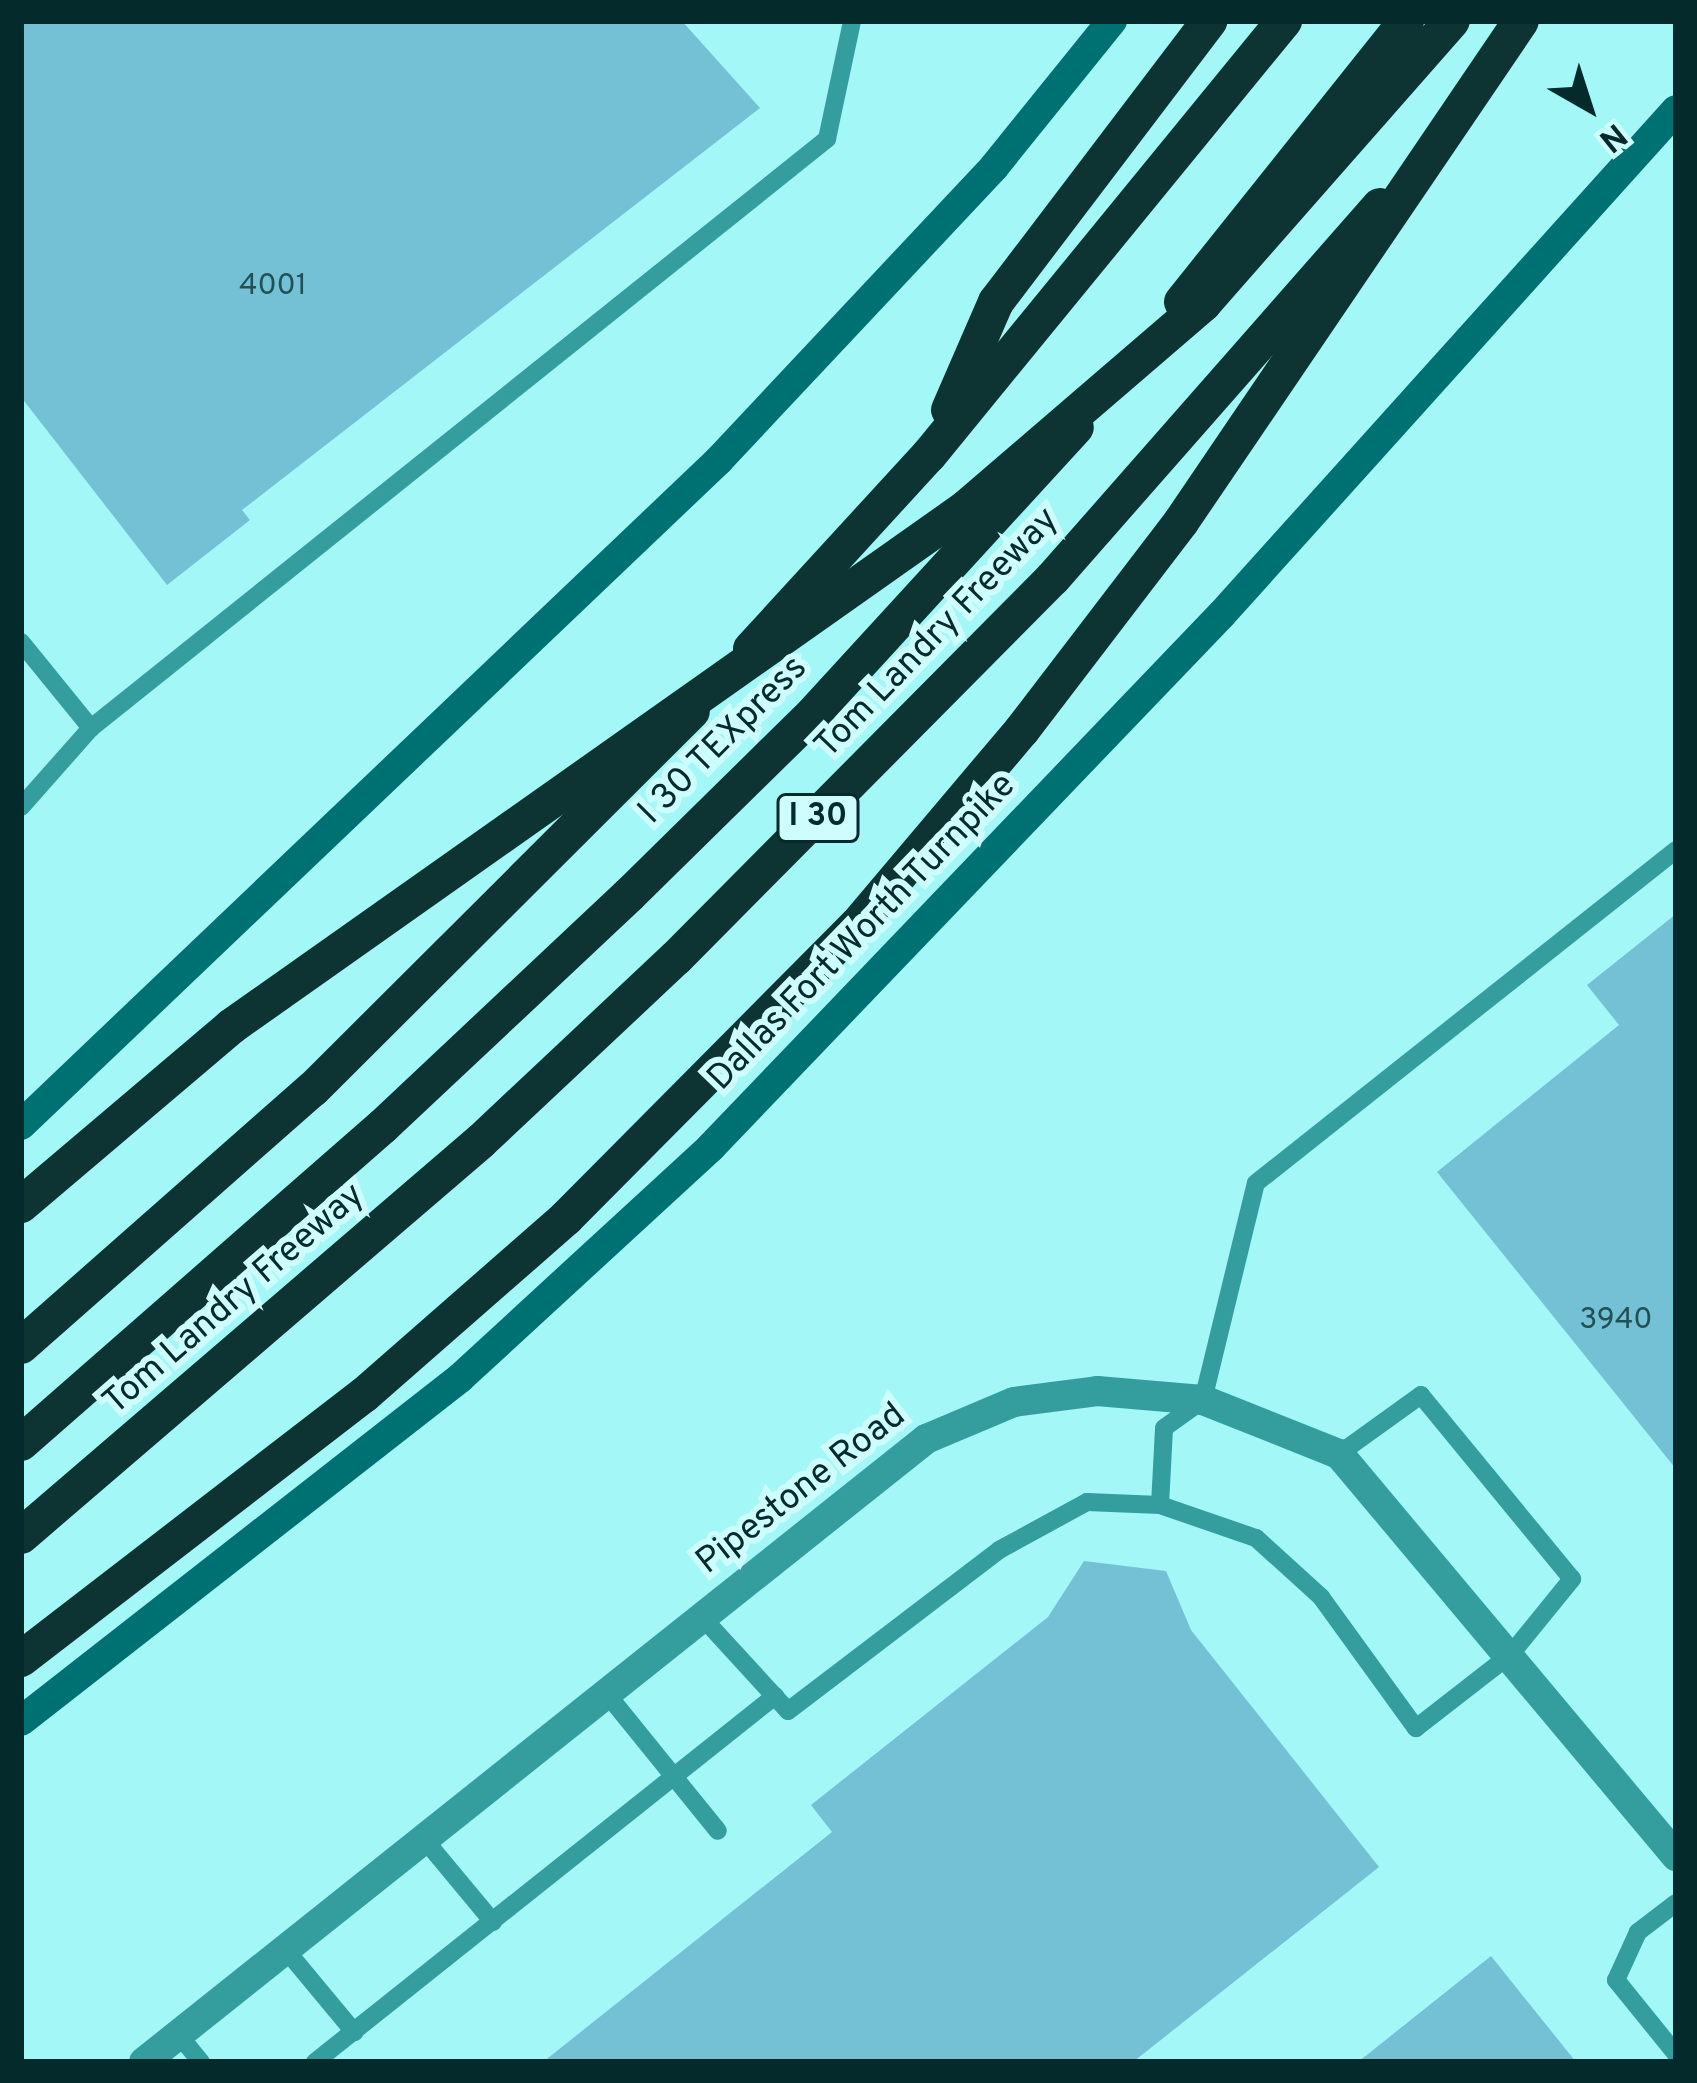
<!DOCTYPE html>
<style>
body{margin:0}
#map{position:relative;width:1697px;height:2083px;overflow:hidden;background:#a3f7f7;font-family:Overpass,sans-serif}
div>[style]{position:absolute}
[style*='--x']{left:calc(var(--x)*1px);top:calc(var(--y)*1px);width:calc(var(--w)*1px);rotate:calc(var(--a)*1deg)}
.building>*{inset:0;background:#74c1d5}
.lane>*{height:18px;margin:-9px;padding:0 9px;transform-origin:9px;border-radius:9px;background:#349e9f}
.street>*{height:30px;margin:-15px;padding:0 15px;transform-origin:15px;border-radius:15px;background:#349e9f}
.secondary>*{height:30px;margin:-15px;padding:0 15px;transform-origin:15px;border-radius:15px;background:#007172}
.highway>*{height:36px;margin:-18px;padding:0 18px;transform-origin:18px;border-radius:18px;background:#0d3333}
.highway-bridge>*{height:36px;margin:-18px;padding:0 18px;transform-origin:18px;border-radius:18px;background:#0d3333}
span{translate:-50% -50%;white-space:nowrap;text-align:center;line-height:1.15;-webkit-text-stroke:12px #cefdfd;paint-order:stroke}
.number-label{font-size:30px;color:#215056}
.number-label span{-webkit-text-stroke-width:0}
.shield-label span{padding:3px 9px;background:#cefdfd;border:3px solid;border-radius:9px;-webkit-text-stroke-width:0}
.shield-label{font-size:33px;color:#052a2b;font-weight:700}
.street-label{font-size:36px;color:#052a2b}
.frame{position:absolute;inset:0;border:24px solid #052a2b;pointer-events:none}
.north{position:absolute;left:1529px;top:48px;width:120px;height:120px;-webkit-text-stroke:9px #cefdfd;paint-order:stroke;rotate:141deg;font-size:33px;font-weight:700;line-height:48px;text-align:center;color:#052a2b}
.north::after{content:'';display:block;margin:auto;width:42px;height:54px;background:#052a2b;clip-path:polygon(50% 0,100% 100%,50% 72%,0 100%)}
</style>
<div id="map">
<div class="building">
<div style="clip-path:polygon(21px 21px,682px 21px,760px 108px,242px 510px,250px 520px,167px 585px,21px 397px)"></div>
<div style="clip-path:polygon(1676px 914px,1676px 1469px,1437px 1172px,1619px 1025px,1587px 985px)"></div>
<div style="clip-path:polygon(1084px 1561px,1166px 1571px,1191px 1630px,1379px 1867px,1133px 2062px,543px 2062px,832px 1832px,811px 1805px,1048px 1617px)"></div>
<div style="clip-path:polygon(1491px 1956px,1576px 2062px,1358px 2062px)"></div>
</div>
<div class="lane">
<div style="--x:21;--y:642;--w:111;--a:50.9"></div>
<div style="--x:21;--y:807;--w:106;--a:-48.5"></div>
<div style="--x:91;--y:728;--w:943;--a:-38.67"></div>
<div style="--x:827;--y:139;--w:121;--a:-78"></div>
<div style="--x:1160;--y:1505;--w:102;--a:19"></div>
<div style="--x:1256;--y:1538;--w:88;--a:42.2"></div>
<div style="--x:1321;--y:1597;--w:162;--a:54.1"></div>
<div style="--x:1416;--y:1728;--w:120;--a:-37.9"></div>
<div style="--x:1511;--y:1654;--w:97;--a:-50.9"></div>
<div style="--x:1572;--y:1579;--w:238;--a:-129.4"></div>
<div style="--x:1421;--y:1395;--w:101;--a:144.3"></div>
<div style="--x:702;--y:1617;--w:127;--a:47.5"></div>
<div style="--x:788;--y:1711;--w:265;--a:-37.3"></div>
<div style="--x:999;--y:1550;--w:100;--a:-28.6"></div>
<div style="--x:1087;--y:1502;--w:73;--a:2.4"></div>
<div style="--x:1160;--y:1505;--w:77;--a:-87"></div>
<div style="--x:1164;--y:1428;--w:48;--a:-35.7"></div>
<div style="--x:1203;--y:1400;--w:223;--a:-76.3"></div>
<div style="--x:1256;--y:1183;--w:536;--a:-38.41"></div>
<div style="--x:607;--y:1694;--w:176;--a:51"></div>
<div style="--x:424;--y:1839;--w:108;--a:50.3"></div>
<div style="--x:1676;--y:1903;--w:48;--a:142.7"></div>
<div style="--x:1638;--y:1932;--w:53;--a:114.6"></div>
<div style="--x:1616;--y:1980;--w:95;--a:51"></div>
<div style="--x:286;--y:1950;--w:107;--a:50.3"></div>
<div style="--x:179;--y:2035;--w:35;--a:51"></div>
<div style="--x:315;--y:2062;--w:588;--a:-38.51"></div>
</div>
<div class="street">
<div style="--x:144;--y:2062;--w:1000;--a:-38.54"></div>
<div style="--x:926;--y:1439;--w:95;--a:-22.8"></div>
<div style="--x:1014;--y:1402;--w:84;--a:-7.5"></div>
<div style="--x:1097;--y:1391;--w:106;--a:4.9"></div>
<div style="--x:1203;--y:1400;--w:146;--a:21.7"></div>
<div style="--x:1339;--y:1454;--w:525;--a:50.03"></div>
</div>
<div class="secondary">
<div style="--x:21;--y:1125;--w:964;--a:-43.61"></div>
<div style="--x:719;--y:460;--w:402;--a:-46.8"></div>
<div style="--x:994;--y:167;--w:188;--a:-51.1"></div>
<div style="--x:21;--y:1721;--w:557;--a:-38"></div>
<div style="--x:460;--y:1378;--w:341;--a:-42.6"></div>
<div style="--x:711;--y:1147;--w:738;--a:-46.21"></div>
<div style="--x:1222;--y:614;--w:678;--a:-47.99"></div>
</div>
<div class="highway">
<div style="--x:1182;--y:302;--w:359;--a:-51.4"></div>
<div style="--x:949;--y:410;--w:118;--a:-66.5"></div>
<div style="--x:996;--y:302;--w:353;--a:-52.8"></div>
<div style="--x:751;--y:649;--w:263;--a:-47.5"></div>
<div style="--x:929;--y:455;--w:561;--a:-50.72"></div>
<div style="--x:21;--y:1205;--w:277;--a:-40.3"></div>
<div style="--x:21;--y:1346;--w:389;--a:-41.4"></div>
<div style="--x:313;--y:1089;--w:535;--a:-44.92"></div>
<div style="--x:21;--y:1443;--w:480;--a:-41.2"></div>
<div style="--x:382;--y:1127;--w:339;--a:-43.2"></div>
<div style="--x:629;--y:895;--w:261;--a:-44.5"></div>
<div style="--x:815;--y:712;--w:386;--a:-47.5"></div>
<div style="--x:21;--y:1536;--w:606;--a:-40.65"></div>
<div style="--x:481;--y:1141;--w:267;--a:-43.2"></div>
<div style="--x:676;--y:958;--w:535;--a:-45.23"></div>
<div style="--x:1053;--y:578;--w:495;--a:-48.7"></div>
<div style="--x:21;--y:1659;--w:433;--a:-37.6"></div>
<div style="--x:364;--y:1395;--w:269;--a:-41.2"></div>
</div>
<div class="highway-bridge">
<div style="--x:232;--y:1026;--w:898;--a:-35.21"></div>
<div style="--x:966;--y:508;--w:313;--a:-40.7"></div>
<div style="--x:1203;--y:304;--w:377;--a:-48.7"></div>
<div style="--x:566;--y:1218;--w:414;--a:-45.2"></div>
<div style="--x:858;--y:924;--w:254;--a:-49.8"></div>
<div style="--x:1022;--y:730;--w:262;--a:-52.6"></div>
<div style="--x:1181;--y:522;--w:605;--a:-55.84"></div>
</div>
<div class="number-label">
<span style="left:273px;top:287px">4001</span>
<span style="left:1616px;top:1321px">3940</span>
</div>
<div class="shield-label">
<span style="left:818px;top:818px">I 30</span>
</div>
<div class="street-label">
<span style="left:938px;top:634px;rotate:-46deg">Tom Landry Freeway</span>
<span style="left:724px;top:741px;rotate:-45deg">I 30 TEXpress</span>
<span style="left:863px;top:933px;rotate:-46deg">Dallas Fort Worth Turnpike</span>
<span style="left:235px;top:1300px;rotate:-41deg">Tom Landry Freeway</span>
<span style="left:802px;top:1490px;rotate:-38deg">Pipestone Road</span>
</div>
<div class="frame"></div>
<div class="north">N</div>
</div>
